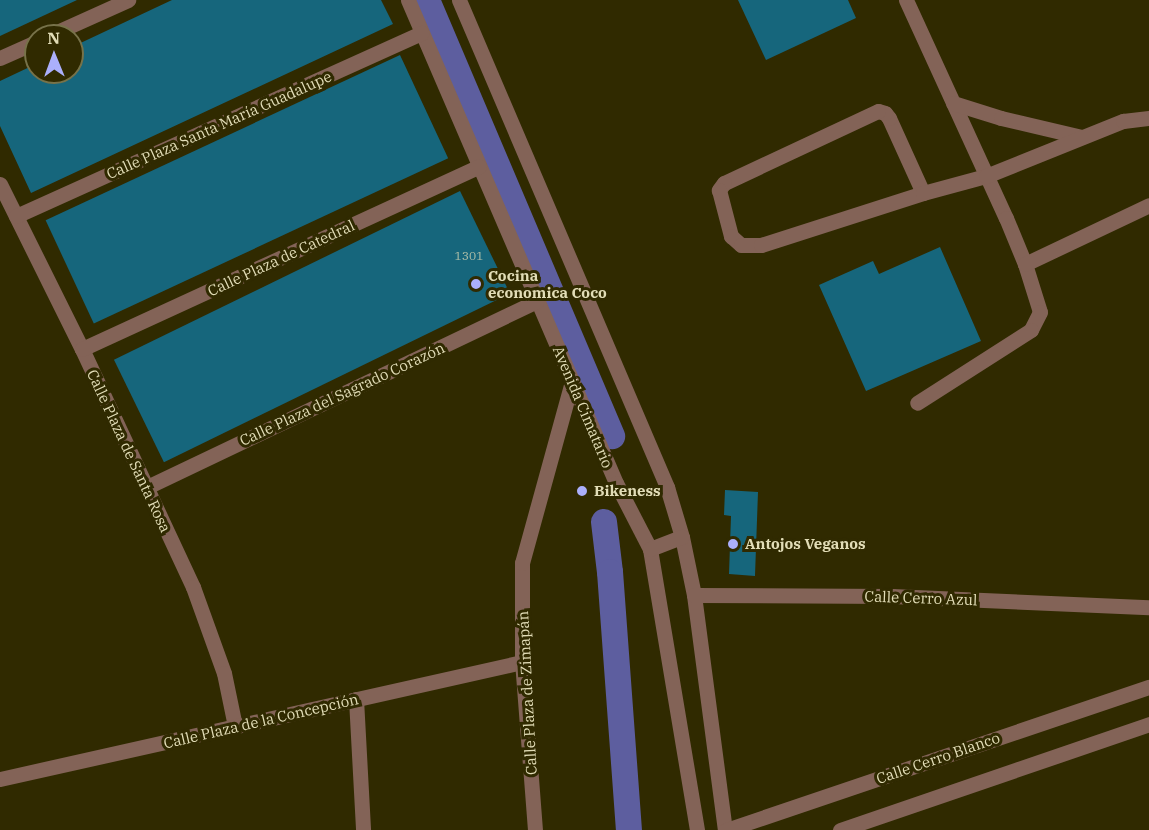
<!DOCTYPE html>
<meta charset="utf-8">
<style>
body{margin:0}
#map{position:relative;width:1149px;height:830px;overflow:hidden;background:#302a00;font-family:"IBM Plex Serif",serif}
div>[style]{position:absolute}
[style*='--x']{left:calc(var(--x)*1px);top:calc(var(--y)*1px);width:calc(var(--w)*1px);rotate:calc(var(--a)*1deg)}
.canal>*{height:26px;margin:-13px;padding:0 13px;transform-origin:13px;border-radius:13px;background:#5d5e9f}
.building>*{inset:0;background:#16667c;transform-origin:0 0}
.minor>*{height:15px;margin:-7.5px;padding:0 7.5px;transform-origin:7.5px;border-radius:7.5px;background:#836357}
.dots>*{width:16px;height:16px;translate:-50% -50%;box-sizing:border-box;border:3px solid #302a00;border-radius:50%}
span{translate:-50% -50%;white-space:nowrap;text-align:center;line-height:1.15;-webkit-text-stroke:6px #302a00;paint-order:stroke}
.number-label{font-size:12px;color:#afbfa8}
.number-label span{-webkit-text-stroke-width:0}
.street-label{font-size:15px;color:#e2ddb7}
.poi-label{font-size:15px;color:#e2ddb7;font-weight:700}
.left{translate:0 -50%;text-align:left}
.north{position:absolute;left:24px;top:24px;width:60px;height:60px;box-sizing:border-box;background:#302a00;border:2px solid #777249;border-radius:50%;rotate:359deg;font-size:16px;font-weight:700;line-height:24px;text-align:center;color:#e2ddb7}
.north::after{content:'';display:block;margin:auto;width:21px;height:27px;background:#abaffb;clip-path:polygon(50% 0,100% 100%,50% 72%,0 100%)}
</style>
<div id="map">
<div class="canal">
<div style="--x:427;--y:0;--w:474;--a:67"></div>
<div style="--x:604;--y:522;--w:50;--a:83.2"></div>
<div style="--x:610;--y:572;--w:259;--a:85.8"></div>
</div>
<div class="building">
<div style="clip-path:polygon(0 0,77px 0,0 36px)"></div>
<div style="clip-path:polygon(172px 0,381px 0,393px 24px,31px 193px,0 126px,0 81px,36px 64px,36px 72px,72px 72px,72px 47px)"></div>
<div style="clip-path:polygon(738px 0,848px 0,856px 18px,766px 60px)"></div>
<div style="left:400px;top:55px;width:114px;height:391px;rotate:65deg"></div>
<div style="left:460px;top:191px;width:114px;height:385px;rotate:64deg"></div>
<div style="clip-path:polygon(940px 247px,981px 341px,866px 391px,819px 285px,873px 261px,879px 274px)"></div>
<div style="clip-path:polygon(725px 490px,758px 492px,755px 576px,729px 574px,731px 516px,724px 515px)"></div>
</div>
<div class="minor">
<div style="--x:408;--y:0;--w:526;--a:66.7"></div>
<div style="--x:616;--y:483;--w:74;--a:62.7"></div>
<div style="--x:650;--y:549;--w:285;--a:80.5"></div>
<div style="--x:459;--y:0;--w:530;--a:66.87"></div>
<div style="--x:667;--y:487;--w:52;--a:73.3"></div>
<div style="--x:682;--y:537;--w:59;--a:78.3"></div>
<div style="--x:694;--y:595;--w:237;--a:82.5"></div>
<div style="--x:906;--y:0;--w:240;--a:65.4"></div>
<div style="--x:1006;--y:218;--w:50;--a:67.6"></div>
<div style="--x:1025;--y:264;--w:50;--a:72.6"></div>
<div style="--x:1040;--y:312;--w:20;--a:117"></div>
<div style="--x:1031;--y:330;--w:135;--a:147.4"></div>
<div style="--x:48;--y:36;--w:88;--a:-24.2"></div>
<div style="--x:0;--y:58;--w:39;--a:-24"></div>
<div style="--x:953;--y:103;--w:50;--a:17.4"></div>
<div style="--x:1001;--y:118;--w:83;--a:13.2"></div>
<div style="--x:0;--y:184;--w:184;--a:63.6"></div>
<div style="--x:82;--y:349;--w:263;--a:65"></div>
<div style="--x:193;--y:587;--w:91;--a:70.2"></div>
<div style="--x:224;--y:673;--w:54;--a:78.3"></div>
<div style="--x:923;--y:193;--w:82;--a:-114.4"></div>
<div style="--x:889;--y:118;--w:6;--a:-129"></div>
<div style="--x:885;--y:113;--w:7;--a:-164"></div>
<div style="--x:878;--y:111;--w:170;--a:154.9"></div>
<div style="--x:724;--y:183;--w:9;--a:126"></div>
<div style="--x:719;--y:190;--w:48;--a:75.4"></div>
<div style="--x:731;--y:236;--w:13;--a:42"></div>
<div style="--x:741;--y:245;--w:20;--a:0"></div>
<div style="--x:761;--y:245;--w:170;--a:-17.8"></div>
<div style="--x:923;--y:193;--w:65;--a:-15.1"></div>
<div style="--x:986;--y:176;--w:148;--a:-21.9"></div>
<div style="--x:1123;--y:121;--w:26;--a:-7"></div>
<div style="--x:16;--y:216;--w:445;--a:-24.3"></div>
<div style="--x:1025;--y:264;--w:137;--a:-25.4"></div>
<div style="--x:82;--y:349;--w:437;--a:-24.7"></div>
<div style="--x:147;--y:487;--w:432;--a:-25.5"></div>
<div style="--x:650;--y:549;--w:34;--a:-21"></div>
<div style="--x:694;--y:595;--w:198;--a:0.3"></div>
<div style="--x:892;--y:596;--w:257;--a:2.5"></div>
<div style="--x:356;--y:699;--w:131;--a:86.9"></div>
<div style="--x:0;--y:779;--w:535;--a:-12.63"></div>
<div style="--x:535;--y:830;--w:169;--a:-94.4"></div>
<div style="--x:522;--y:662;--w:99;--a:-90"></div>
<div style="--x:522;--y:563;--w:188;--a:-74.6"></div>
<div style="--x:726;--y:830;--w:447;--a:-18.7"></div>
<div style="--x:840;--y:830;--w:327;--a:-18.9"></div>
</div>
<div class="dots">
<div style="left:476px;top:284px;background:#abaffb"></div>
<div style="left:582px;top:491px;background:#abaffb"></div>
<div style="left:733px;top:544px;background:#abaffb"></div>
</div>
<div class="number-label">
<span style="left:469px;top:256px">1301</span>
</div>
<div class="street-label">
<span style="left:219px;top:125px;rotate:-24deg">Calle Plaza Santa María Guadalupe</span>
<span style="left:281px;top:258px;rotate:-25deg">Calle Plaza de Catedral</span>
<span style="left:342px;top:394px;rotate:-25deg">Calle Plaza del Sagrado Corazón</span>
<span style="left:583px;top:407px;rotate:67deg">Avenida Cimatario</span>
<span style="left:129px;top:451px;rotate:65deg">Calle Plaza de Santa Rosa</span>
<span style="left:921px;top:598px;rotate:2deg">Calle Cerro Azul</span>
<span style="left:527px;top:693px;rotate:-93deg">Calle Plaza de Zimapán</span>
<span style="left:261px;top:721px;rotate:-13deg">Calle Plaza de la Concepción</span>
<span style="left:938px;top:758px;rotate:-19deg">Calle Cerro Blanco</span>
</div>
<div class="poi-label">
<span class="left" style="left:488px;top:284px">Cocina<br>economica Coco</span>
<span class="left" style="left:594px;top:491px">Bikeness</span>
<span class="left" style="left:745px;top:544px">Antojos Veganos</span>
</div>
<div class="north">N</div>
</div>
